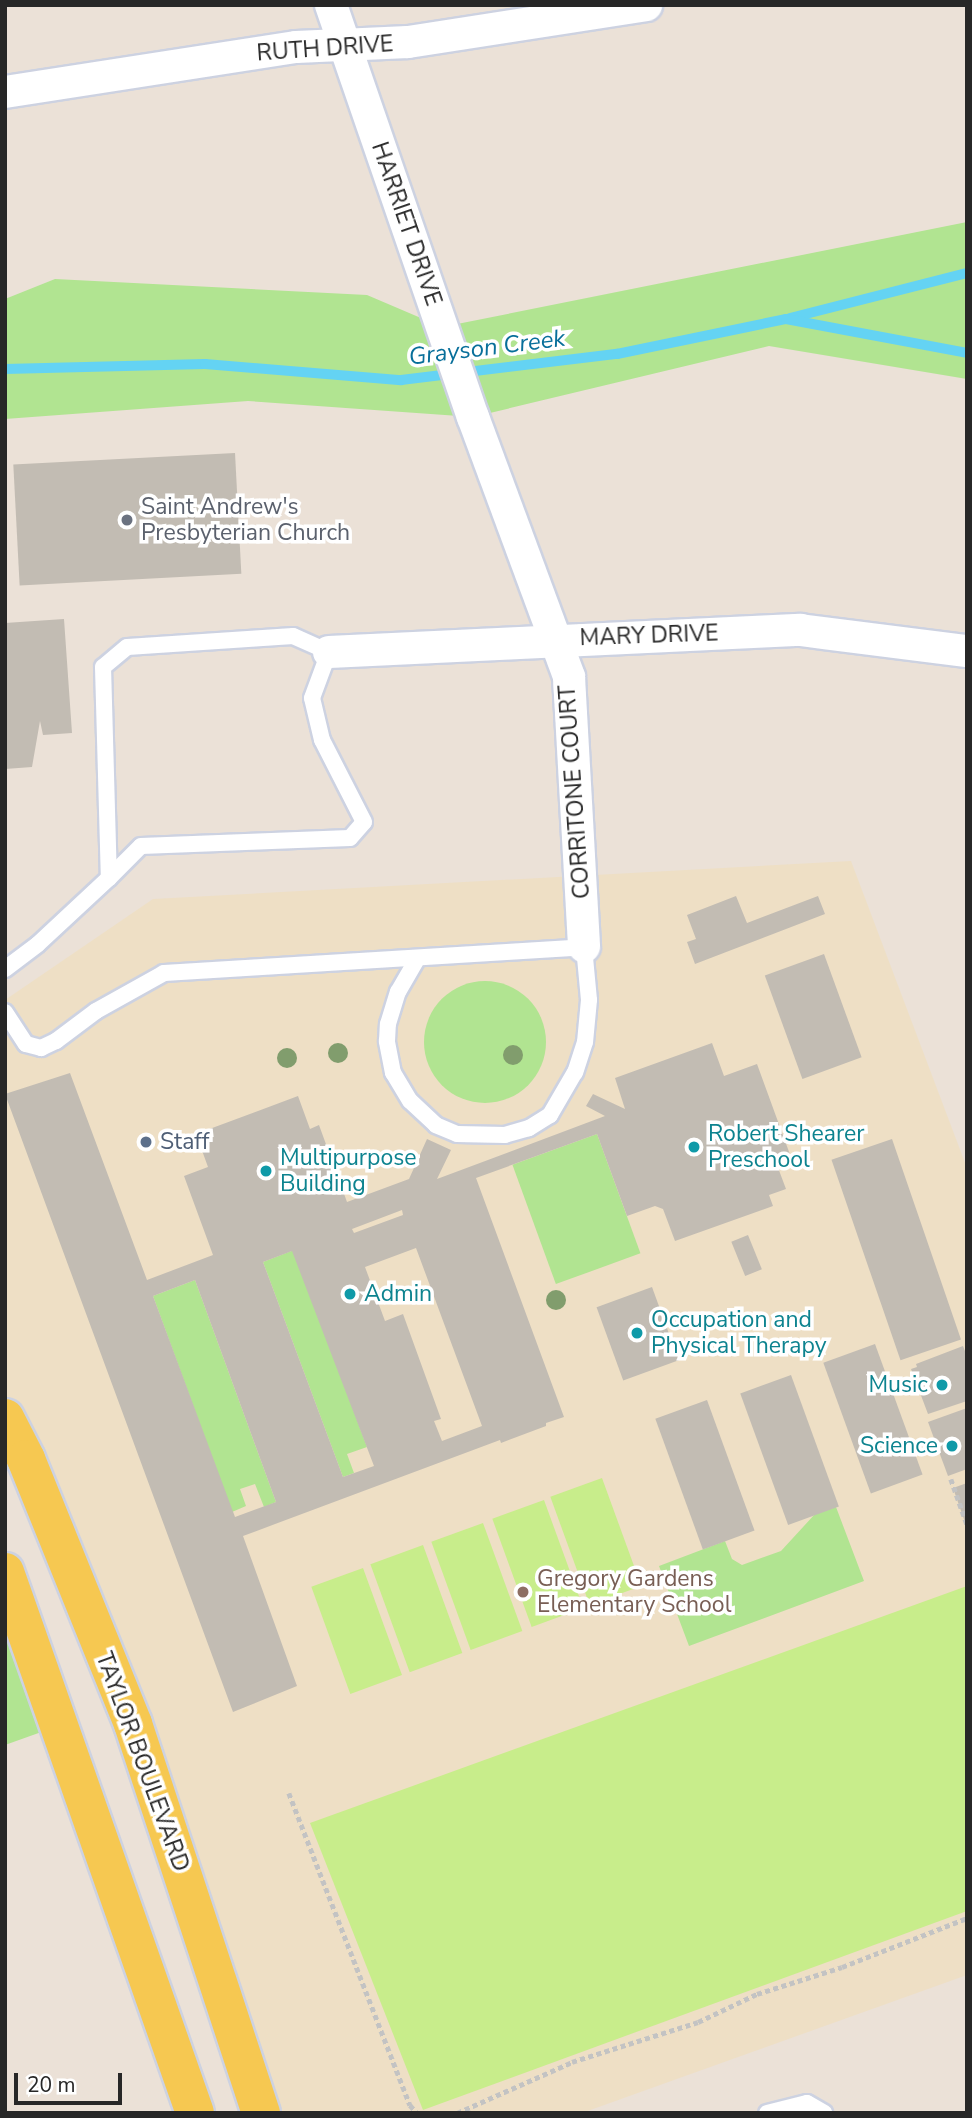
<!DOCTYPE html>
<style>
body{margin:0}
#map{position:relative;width:972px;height:2118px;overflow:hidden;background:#ebe1d7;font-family:"Nunito Sans",sans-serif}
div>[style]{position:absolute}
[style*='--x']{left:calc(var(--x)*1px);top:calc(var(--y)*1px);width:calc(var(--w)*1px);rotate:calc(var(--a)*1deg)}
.education>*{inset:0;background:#eedfc5}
.green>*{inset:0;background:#b1e491;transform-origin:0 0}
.round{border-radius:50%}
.pitch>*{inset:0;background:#c8ed8b;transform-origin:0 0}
.stream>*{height:10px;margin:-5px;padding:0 5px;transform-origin:5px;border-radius:5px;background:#64d3f3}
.building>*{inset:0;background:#c2bcb3;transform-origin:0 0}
.path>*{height:4.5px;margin-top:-2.25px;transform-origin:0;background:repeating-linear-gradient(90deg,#c3c3c3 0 5px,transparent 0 8.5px)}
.roads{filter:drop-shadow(2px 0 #cdd2e1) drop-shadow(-2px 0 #cdd2e1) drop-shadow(0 2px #cdd2e1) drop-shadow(0 -2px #cdd2e1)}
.lane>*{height:16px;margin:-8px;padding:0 8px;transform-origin:8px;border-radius:8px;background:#fff}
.street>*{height:32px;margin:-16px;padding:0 16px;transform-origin:16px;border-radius:16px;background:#fff}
.primary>*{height:38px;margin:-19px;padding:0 19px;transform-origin:19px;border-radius:19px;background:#f6c851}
.trees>*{width:20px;height:20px;margin:-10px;border-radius:50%;background:#819d6d}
.dots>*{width:19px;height:19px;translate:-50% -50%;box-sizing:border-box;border:4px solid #fff;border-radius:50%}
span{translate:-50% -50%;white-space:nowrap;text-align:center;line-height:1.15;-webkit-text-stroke:7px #fff;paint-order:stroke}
.street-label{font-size:23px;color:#272727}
.worship-label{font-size:23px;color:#5b616d}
.left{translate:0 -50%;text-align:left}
.culture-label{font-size:23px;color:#0d838f}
.right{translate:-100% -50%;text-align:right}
.service-label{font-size:23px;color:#4e5e75}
.education-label{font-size:23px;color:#785e54}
.water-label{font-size:24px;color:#086f9a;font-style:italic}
.frame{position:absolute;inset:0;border:7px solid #272727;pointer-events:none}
.scale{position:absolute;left:14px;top:2073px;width:108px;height:32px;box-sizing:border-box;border:4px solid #272727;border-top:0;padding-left:9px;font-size:21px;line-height:24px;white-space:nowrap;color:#272727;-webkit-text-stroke:5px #fff;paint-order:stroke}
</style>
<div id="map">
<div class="education">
<div style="clip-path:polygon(851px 861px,967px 1168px,967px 1975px,582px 2113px,261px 2113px,5px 1418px,5px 1000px,153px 899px)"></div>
</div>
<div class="green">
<div style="clip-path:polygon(967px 222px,967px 379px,769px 346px,473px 417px,248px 401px,5px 419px,5px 299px,55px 279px,367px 295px,442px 327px)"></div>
<div class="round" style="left:424px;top:981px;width:122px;height:122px"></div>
<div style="left:597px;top:1134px;width:127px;height:90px;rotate:70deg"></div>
<div style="clip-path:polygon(294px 1250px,367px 1447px,347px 1454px,354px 1473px,343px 1477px,263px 1262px)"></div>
<div style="clip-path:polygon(195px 1280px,276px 1502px,264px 1507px,255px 1484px,240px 1489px,246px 1506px,232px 1512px,153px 1296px)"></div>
<div style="clip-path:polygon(836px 1507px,864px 1581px,689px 1646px,659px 1566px,725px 1541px,732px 1559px,742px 1565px,781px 1551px,815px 1514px)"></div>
<div style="clip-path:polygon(5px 1573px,61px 1725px,5px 1745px)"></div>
</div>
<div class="pitch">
<div style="left:602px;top:1478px;width:115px;height:55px;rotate:70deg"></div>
<div style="left:544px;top:1500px;width:115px;height:55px;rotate:70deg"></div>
<div style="left:483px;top:1523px;width:115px;height:55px;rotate:70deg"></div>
<div style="left:423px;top:1545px;width:115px;height:56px;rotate:70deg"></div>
<div style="left:363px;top:1568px;width:114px;height:55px;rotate:70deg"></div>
<div style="clip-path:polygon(967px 1586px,967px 1911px,423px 2110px,310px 1823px)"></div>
</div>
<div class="stream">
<div style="--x:790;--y:318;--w:183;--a:-14.3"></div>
<div style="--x:5;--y:369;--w:200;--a:-1.4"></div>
<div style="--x:205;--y:364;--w:197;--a:4.7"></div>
<div style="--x:401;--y:380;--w:218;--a:-6.9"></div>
<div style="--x:617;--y:354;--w:173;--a:-11.7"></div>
<div style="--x:786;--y:319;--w:184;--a:10.6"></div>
</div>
<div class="building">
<div style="left:235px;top:453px;width:121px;height:222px;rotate:87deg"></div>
<div style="clip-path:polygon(64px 619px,72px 733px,43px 735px,40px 721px,32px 767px,5px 769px,5px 623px)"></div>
<div style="clip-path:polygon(736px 896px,747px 923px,818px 896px,825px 914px,695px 964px,687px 942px,696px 939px,687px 915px)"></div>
<div style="left:824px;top:954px;width:110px;height:63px;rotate:70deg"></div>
<div style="clip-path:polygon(evenodd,712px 1043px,724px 1076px,757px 1064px,792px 1160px,777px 1165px,786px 1189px,769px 1195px,773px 1206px,675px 1241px,663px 1209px,655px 1206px,627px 1216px,597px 1134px,476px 1178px,564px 1417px,546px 1423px,546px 1426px,501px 1443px,500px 1440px,243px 1536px,297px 1686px,233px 1712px,5px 1094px,70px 1073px,147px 1280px,213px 1255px,184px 1176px,208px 1167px,196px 1134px,298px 1096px,310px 1129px,319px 1125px,347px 1202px,409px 1179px,427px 1139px,451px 1150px,437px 1179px,605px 1116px,586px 1106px,593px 1094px,625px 1109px,615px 1078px,712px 1043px,402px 1210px,403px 1215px,354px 1233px,352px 1229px,402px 1210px,712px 1043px,416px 1248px,482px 1426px,442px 1441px,434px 1421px,441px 1419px,403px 1314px,385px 1321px,365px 1267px,416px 1248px,712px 1043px,292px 1251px,374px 1466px,343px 1477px,263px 1262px,292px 1251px,712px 1043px,195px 1280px,276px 1502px,235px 1517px,153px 1296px,195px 1280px)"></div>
<div style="left:892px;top:1139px;width:212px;height:64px;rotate:71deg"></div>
<div style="left:748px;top:1235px;width:37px;height:18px;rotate:68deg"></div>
<div style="left:652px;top:1287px;width:78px;height:59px;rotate:70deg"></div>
<div style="left:875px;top:1344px;width:139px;height:55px;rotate:70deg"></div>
<div style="clip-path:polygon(963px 1346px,967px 1356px,967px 1401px,928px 1414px,911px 1369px,917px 1367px,916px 1364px)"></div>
<div style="left:791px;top:1375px;width:140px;height:54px;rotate:70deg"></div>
<div style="left:707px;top:1400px;width:139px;height:55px;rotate:70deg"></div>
<div style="clip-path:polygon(967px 1408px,967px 1469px,948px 1476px,928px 1422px)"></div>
<div style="clip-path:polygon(967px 1483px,967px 1525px,966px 1525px,953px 1488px)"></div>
</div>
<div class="path">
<div style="--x:951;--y:1479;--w:48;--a:70.4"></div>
<div style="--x:289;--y:1793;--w:335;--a:68.8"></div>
<div style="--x:410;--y:2105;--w:11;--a:49"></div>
<div style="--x:457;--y:2113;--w:126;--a:-23.9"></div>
<div style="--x:572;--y:2062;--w:132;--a:-17.6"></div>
<div style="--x:698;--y:2022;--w:65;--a:-25.4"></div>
<div style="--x:757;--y:1994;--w:89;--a:-17.6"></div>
<div style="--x:842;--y:1967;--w:134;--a:-21.4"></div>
</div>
<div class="roads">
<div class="lane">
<div style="--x:5;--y:969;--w:41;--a:-37.1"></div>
<div style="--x:38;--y:944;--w:97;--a:-42.9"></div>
<div style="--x:109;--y:878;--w:45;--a:-45"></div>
<div style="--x:141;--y:846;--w:209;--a:-2.2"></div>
<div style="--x:350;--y:838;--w:21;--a:-49"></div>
<div style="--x:364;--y:822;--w:92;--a:-117.1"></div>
<div style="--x:322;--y:740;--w:43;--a:-103.4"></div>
<div style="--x:312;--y:698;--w:49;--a:-69.7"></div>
<div style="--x:329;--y:652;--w:39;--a:-156"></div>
<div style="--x:293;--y:636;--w:166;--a:176.2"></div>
<div style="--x:127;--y:647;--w:31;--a:140"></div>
<div style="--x:103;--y:667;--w:211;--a:88.4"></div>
<div style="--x:5;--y:1012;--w:38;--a:57"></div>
<div style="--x:26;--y:1044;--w:16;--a:15"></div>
<div style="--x:41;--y:1048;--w:17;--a:-25"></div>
<div style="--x:56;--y:1041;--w:50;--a:-36.9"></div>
<div style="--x:96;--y:1011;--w:78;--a:-29.2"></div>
<div style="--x:164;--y:973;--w:421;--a:-3.5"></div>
<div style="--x:584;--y:947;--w:53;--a:84.6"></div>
<div style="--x:589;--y:1000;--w:42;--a:95.4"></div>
<div style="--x:585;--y:1042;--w:32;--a:108"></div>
<div style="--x:575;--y:1072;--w:50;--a:120.2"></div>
<div style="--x:550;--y:1115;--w:25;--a:148"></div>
<div style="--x:529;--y:1128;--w:25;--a:164"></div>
<div style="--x:505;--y:1135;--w:48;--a:-178.8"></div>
<div style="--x:457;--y:1134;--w:23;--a:-157"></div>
<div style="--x:436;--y:1125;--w:35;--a:-137"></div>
<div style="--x:410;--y:1101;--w:33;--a:-121"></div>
<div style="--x:393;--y:1073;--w:33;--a:-101"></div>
<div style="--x:387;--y:1041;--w:17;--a:-87"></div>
<div style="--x:388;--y:1024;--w:34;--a:-73"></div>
<div style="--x:398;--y:992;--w:39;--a:-60"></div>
<div style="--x:767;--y:2113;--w:41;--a:-14"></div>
<div style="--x:807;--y:2103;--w:20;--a:30"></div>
</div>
<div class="street">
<div style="--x:331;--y:5;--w:436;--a:71"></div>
<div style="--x:473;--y:417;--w:277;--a:69.7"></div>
<div style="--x:569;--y:677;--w:270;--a:86.8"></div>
<div style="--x:5;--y:92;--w:294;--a:-8.8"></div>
<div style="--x:296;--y:47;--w:112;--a:-2.6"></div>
<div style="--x:408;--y:42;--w:241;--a:-8.8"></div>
<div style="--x:329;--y:652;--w:472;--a:-2.7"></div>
<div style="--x:800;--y:630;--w:168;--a:7.2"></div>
</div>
<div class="primary">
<div style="--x:5;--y:1418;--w:46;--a:62.9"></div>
<div style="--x:26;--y:1459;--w:286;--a:68"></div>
<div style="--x:133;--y:1724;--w:410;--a:71.8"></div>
<div style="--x:5;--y:1572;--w:573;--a:70.65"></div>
</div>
</div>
<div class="trees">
<div style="left:338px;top:1053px"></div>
<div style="left:513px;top:1055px"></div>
<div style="left:287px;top:1058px"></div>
<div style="left:556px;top:1300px"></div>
</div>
<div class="dots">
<div style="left:127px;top:520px;background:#6b7280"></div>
<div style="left:146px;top:1142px;background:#5c6f8a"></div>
<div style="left:694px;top:1147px;background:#0f9aa8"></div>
<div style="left:266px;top:1171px;background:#0f9aa8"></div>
<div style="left:350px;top:1294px;background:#0f9aa8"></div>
<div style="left:637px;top:1333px;background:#0f9aa8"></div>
<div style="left:942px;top:1385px;background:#0f9aa8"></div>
<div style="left:952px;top:1446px;background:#0f9aa8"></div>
<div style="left:523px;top:1592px;background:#8d6e63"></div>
</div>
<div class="street-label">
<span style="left:325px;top:49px;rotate:-4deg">RUTH DRIVE</span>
<span style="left:406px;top:224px;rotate:71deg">HARRIET DRIVE</span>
<span style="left:649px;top:636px;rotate:-2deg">MARY DRIVE</span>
<span style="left:575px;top:792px;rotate:-94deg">CORRITONE COURT</span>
<span style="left:142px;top:1762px;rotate:70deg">TAYLOR BOULEVARD</span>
</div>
<div class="worship-label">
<span class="left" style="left:141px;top:520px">Saint Andrew's<br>Presbyterian Church</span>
</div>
<div class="culture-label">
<span class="left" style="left:708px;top:1147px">Robert Shearer<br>Preschool</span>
<span class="left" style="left:280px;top:1171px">Multipurpose<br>Building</span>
<span class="left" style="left:364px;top:1294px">Admin</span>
<span class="left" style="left:651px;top:1333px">Occupation and<br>Physical Therapy</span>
<span class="right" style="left:928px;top:1385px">Music</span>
<span class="right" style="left:938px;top:1446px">Science</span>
</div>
<div class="service-label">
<span class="left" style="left:160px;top:1142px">Staff</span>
</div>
<div class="education-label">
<span class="left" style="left:537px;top:1592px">Gregory Gardens<br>Elementary School</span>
</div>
<div class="water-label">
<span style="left:487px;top:348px;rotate:-7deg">Grayson Creek</span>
</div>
<div class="frame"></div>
<div class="scale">20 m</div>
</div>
